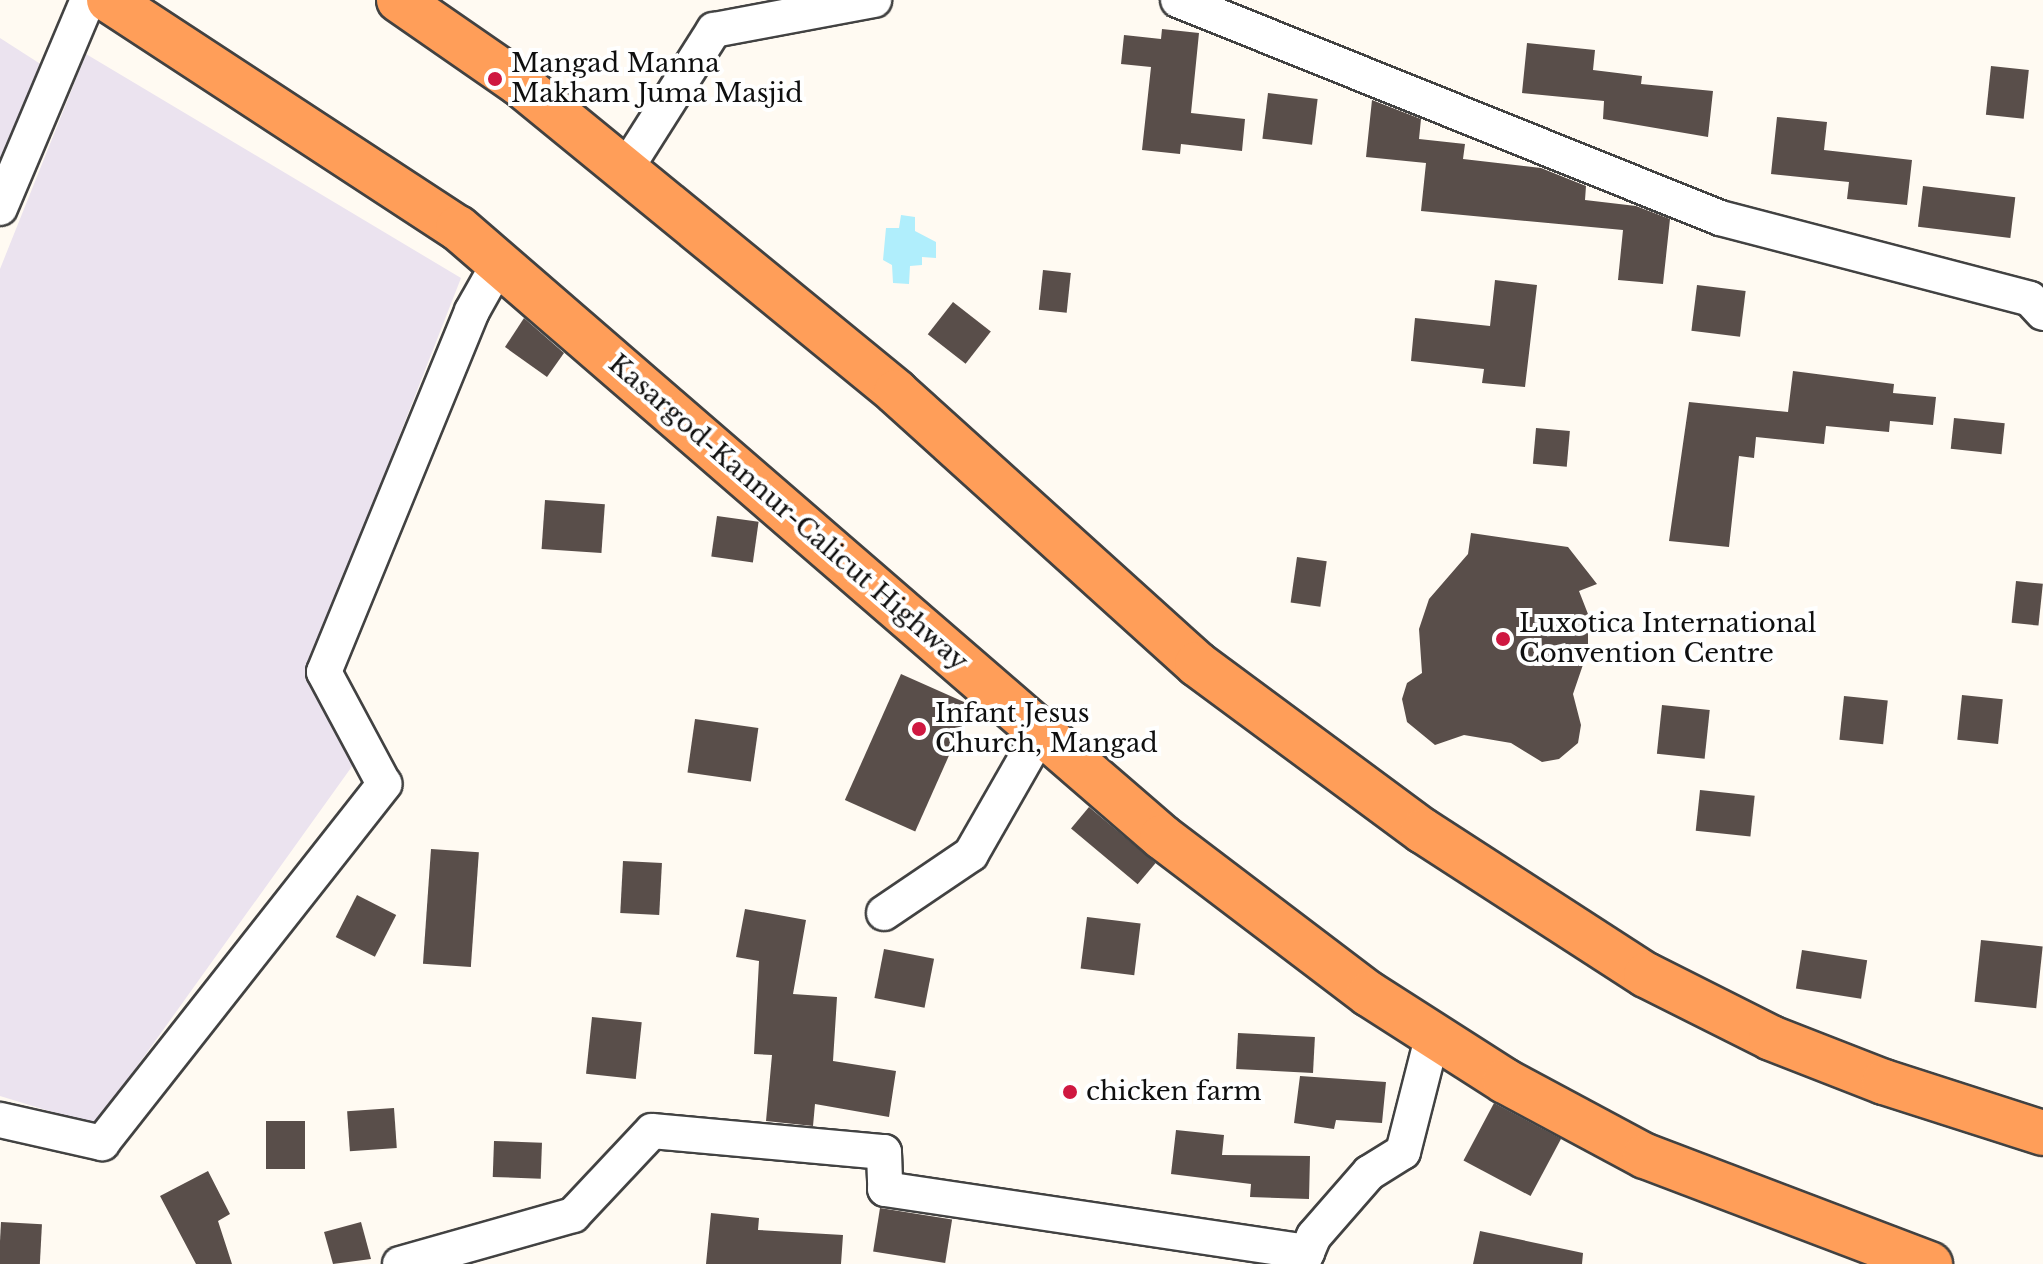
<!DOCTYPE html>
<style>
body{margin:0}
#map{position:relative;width:2043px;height:1264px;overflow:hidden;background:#fffaf2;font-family:"Libre Baskerville",serif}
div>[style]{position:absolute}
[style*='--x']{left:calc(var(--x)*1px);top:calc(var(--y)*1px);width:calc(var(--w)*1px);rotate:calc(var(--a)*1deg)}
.industrial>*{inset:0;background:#ebe3ef}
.water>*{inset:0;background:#b0eefc}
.building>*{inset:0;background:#594e4a;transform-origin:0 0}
.roads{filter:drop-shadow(2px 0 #424242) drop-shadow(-2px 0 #424242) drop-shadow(0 2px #424242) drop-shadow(0 -2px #424242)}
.minor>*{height:34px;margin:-17px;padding:0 17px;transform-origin:17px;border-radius:17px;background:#fff}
.trunk>*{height:44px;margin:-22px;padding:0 22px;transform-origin:22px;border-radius:22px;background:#ff9e59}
.dots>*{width:22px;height:22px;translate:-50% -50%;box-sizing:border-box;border:4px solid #fff;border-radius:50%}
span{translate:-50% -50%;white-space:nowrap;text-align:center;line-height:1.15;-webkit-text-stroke:8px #fff;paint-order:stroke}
.poi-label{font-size:26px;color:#0f0f0f}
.left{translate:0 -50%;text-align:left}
.street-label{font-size:26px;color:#0f0f0f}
</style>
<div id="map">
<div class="industrial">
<div style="clip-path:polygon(0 38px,42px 65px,0 163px)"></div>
<div style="clip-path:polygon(86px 54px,461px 278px,306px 675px,353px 765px,95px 1125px,0 1096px,0 269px)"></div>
</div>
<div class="water">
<div style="clip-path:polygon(901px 215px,915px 217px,915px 231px,936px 242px,936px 258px,922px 257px,922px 265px,910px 266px,909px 284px,893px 283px,892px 265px,883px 260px,886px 228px,899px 228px)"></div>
</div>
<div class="building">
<div style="clip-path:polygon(1162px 29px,1199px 33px,1191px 113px,1245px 119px,1242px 151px,1181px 144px,1180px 154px,1142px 150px,1151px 67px,1121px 64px,1124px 35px,1161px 39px)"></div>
<div style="clip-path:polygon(1527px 43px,1595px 50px,1593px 70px,1642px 76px,1641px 84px,1713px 91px,1708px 137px,1603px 119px,1604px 101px,1522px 93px)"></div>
<div style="left:1991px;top:66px;width:38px;height:49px;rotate:6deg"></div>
<div style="left:1268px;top:93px;width:50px;height:46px;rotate:7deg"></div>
<div style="clip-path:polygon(1372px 100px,1421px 119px,1419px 139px,1465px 144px,1463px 159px,1541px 168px,1586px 186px,1585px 200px,1636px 206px,1670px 219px,1663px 284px,1618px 280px,1623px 230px,1421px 211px,1426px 163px,1366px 157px)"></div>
<div style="clip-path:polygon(1777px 117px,1827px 122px,1824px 150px,1912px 160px,1907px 205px,1847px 199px,1849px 182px,1771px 174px)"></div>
<div style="left:1923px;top:186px;width:93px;height:41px;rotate:7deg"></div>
<div style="left:1043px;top:270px;width:28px;height:40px;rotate:6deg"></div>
<div style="clip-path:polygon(1495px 280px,1537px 285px,1525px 387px,1482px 383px,1484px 369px,1411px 361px,1415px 318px,1490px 326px)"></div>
<div style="left:1697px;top:285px;width:49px;height:46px;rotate:7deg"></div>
<div style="left:953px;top:302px;width:48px;height:41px;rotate:38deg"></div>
<div style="clip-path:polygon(524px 318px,564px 353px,547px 377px,505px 347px)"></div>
<div style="clip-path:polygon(1793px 371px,1894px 384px,1893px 393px,1936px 397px,1933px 425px,1890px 421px,1889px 432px,1826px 426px,1824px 444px,1756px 437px,1754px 458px,1739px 456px,1729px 547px,1669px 541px,1689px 402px,1788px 412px)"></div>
<div style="left:1954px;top:418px;width:51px;height:31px;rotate:6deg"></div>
<div style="left:1536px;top:428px;width:34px;height:36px;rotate:5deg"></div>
<div style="left:545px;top:500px;width:60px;height:49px;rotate:4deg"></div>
<div style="left:717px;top:516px;width:42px;height:41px;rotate:8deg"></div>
<div style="clip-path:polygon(1471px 533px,1568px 547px,1597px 584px,1579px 591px,1588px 614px,1588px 650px,1573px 694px,1581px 725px,1578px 743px,1559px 759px,1542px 762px,1511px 743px,1464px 735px,1435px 745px,1407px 722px,1402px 699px,1407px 683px,1422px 673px,1419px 629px,1429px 599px,1468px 554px)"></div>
<div style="left:1297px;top:557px;width:30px;height:46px;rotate:8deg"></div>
<div style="left:2016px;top:581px;width:27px;height:42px;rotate:6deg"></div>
<div style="left:901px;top:674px;width:77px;height:138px;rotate:24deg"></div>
<div style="left:1962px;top:695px;width:41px;height:45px;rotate:6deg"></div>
<div style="left:1844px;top:696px;width:44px;height:44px;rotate:6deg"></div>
<div style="left:1662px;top:705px;width:48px;height:49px;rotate:6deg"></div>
<div style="left:695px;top:719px;width:64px;height:54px;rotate:8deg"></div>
<div style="left:1700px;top:790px;width:55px;height:41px;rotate:6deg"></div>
<div style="left:1089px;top:807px;width:87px;height:28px;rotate:40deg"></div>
<div style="left:431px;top:849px;width:48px;height:115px;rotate:4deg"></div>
<div style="left:623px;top:861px;width:39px;height:52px;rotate:3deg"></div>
<div style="left:357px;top:895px;width:44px;height:47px;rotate:27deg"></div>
<div style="clip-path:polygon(745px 909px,806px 920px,793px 994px,837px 997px,833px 1061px,896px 1071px,889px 1117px,815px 1104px,813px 1126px,766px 1121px,772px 1055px,754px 1054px,759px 961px,736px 957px)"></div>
<div style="left:1087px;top:917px;width:54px;height:52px;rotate:7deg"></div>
<div style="left:1981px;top:940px;width:62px;height:62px;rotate:6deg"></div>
<div style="left:884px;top:949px;width:51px;height:50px;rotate:11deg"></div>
<div style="left:1802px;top:950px;width:66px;height:39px;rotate:9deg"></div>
<div style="left:592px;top:1017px;width:50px;height:57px;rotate:6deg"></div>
<div style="left:1238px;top:1033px;width:77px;height:36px;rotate:3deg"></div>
<div style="clip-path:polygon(1300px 1076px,1386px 1082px,1382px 1123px,1336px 1120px,1334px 1129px,1294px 1123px)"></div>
<div style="left:1494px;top:1103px;width:76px;height:65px;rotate:28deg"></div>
<div style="left:394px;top:1108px;width:40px;height:47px;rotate:86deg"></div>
<div style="left:266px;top:1121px;width:39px;height:48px"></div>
<div style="clip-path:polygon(1176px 1130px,1224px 1135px,1222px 1155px,1310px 1156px,1309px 1199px,1250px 1197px,1251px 1184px,1171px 1174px)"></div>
<div style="left:494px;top:1141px;width:48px;height:36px;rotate:2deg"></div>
<div style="clip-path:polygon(208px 1171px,230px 1214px,218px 1221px,232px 1264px,196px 1264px,160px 1196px)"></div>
<div style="left:880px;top:1208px;width:73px;height:44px;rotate:9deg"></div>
<div style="clip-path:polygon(711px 1213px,759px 1218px,758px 1230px,843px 1235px,841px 1264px,706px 1264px)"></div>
<div style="left:1px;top:1222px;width:41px;height:42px;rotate:3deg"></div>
<div style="clip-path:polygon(361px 1222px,371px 1259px,333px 1264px,324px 1232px)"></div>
<div style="clip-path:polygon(1480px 1231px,1583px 1253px,1582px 1264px,1473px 1264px)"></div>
</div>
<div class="roads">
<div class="minor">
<div style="--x:1178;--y:0;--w:584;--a:21.91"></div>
<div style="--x:1720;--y:218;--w:320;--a:14.6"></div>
<div style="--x:2030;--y:299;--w:19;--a:47"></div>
<div style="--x:625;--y:170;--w:166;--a:-57.6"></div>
<div style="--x:714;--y:30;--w:163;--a:-10.6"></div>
<div style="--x:0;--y:208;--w:226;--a:-67.1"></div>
<div style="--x:884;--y:913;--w:105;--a:-34.1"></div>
<div style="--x:971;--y:854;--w:141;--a:-60.2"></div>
<div style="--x:0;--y:1120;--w:105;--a:12.7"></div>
<div style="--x:102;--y:1143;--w:457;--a:-51.8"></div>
<div style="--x:384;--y:784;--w:127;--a:-118.2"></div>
<div style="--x:324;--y:672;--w:390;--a:-67.7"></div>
<div style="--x:472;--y:311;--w:55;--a:-60.6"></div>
<div style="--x:400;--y:1264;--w:180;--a:-15.8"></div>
<div style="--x:573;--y:1215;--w:115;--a:-46.8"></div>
<div style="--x:652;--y:1131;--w:233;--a:5.2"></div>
<div style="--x:884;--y:1152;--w:37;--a:88"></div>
<div style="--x:885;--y:1189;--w:427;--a:8.5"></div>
<div style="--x:1302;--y:1264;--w:30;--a:-67"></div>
<div style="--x:1314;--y:1236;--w:84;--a:-48.9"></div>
<div style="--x:1369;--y:1173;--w:40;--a:-32"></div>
<div style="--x:1403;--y:1152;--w:122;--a:-75.7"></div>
</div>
<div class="trunk">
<div style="--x:109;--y:0;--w:417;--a:33.2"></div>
<div style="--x:458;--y:228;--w:931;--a:40.86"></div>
<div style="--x:1162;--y:837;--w:260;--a:37.2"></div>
<div style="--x:1369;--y:994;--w:161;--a:32.6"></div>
<div style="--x:1505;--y:1081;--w:159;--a:28.2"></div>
<div style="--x:1645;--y:1156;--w:305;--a:20.8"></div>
<div style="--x:399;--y:0;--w:146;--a:34.7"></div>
<div style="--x:519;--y:83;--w:487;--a:39.3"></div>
<div style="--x:896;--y:392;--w:406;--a:42.1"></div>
<div style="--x:1197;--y:664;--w:281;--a:36.5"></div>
<div style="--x:1423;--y:831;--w:265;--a:32.9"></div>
<div style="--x:1646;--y:975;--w:140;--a:26.7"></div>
<div style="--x:1771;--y:1038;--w:121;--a:21.3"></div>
<div style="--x:1884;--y:1082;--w:167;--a:17.8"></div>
</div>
</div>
<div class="dots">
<div style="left:495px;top:79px;background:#cf1841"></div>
<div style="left:1503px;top:639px;background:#cf1841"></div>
<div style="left:919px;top:729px;background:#cf1841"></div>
<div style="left:1070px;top:1092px;background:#cf1841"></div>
</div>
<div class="poi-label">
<span class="left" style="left:511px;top:79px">Mangad Manna<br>Makham Juma Masjid</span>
<span class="left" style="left:1519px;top:639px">Luxotica International<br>Convention Centre</span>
<span class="left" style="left:935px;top:729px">Infant Jesus<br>Church, Mangad</span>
<span class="left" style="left:1086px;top:1092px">chicken farm</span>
</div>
<div class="street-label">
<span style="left:788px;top:513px;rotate:41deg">Kasargod-Kannur-Calicut Highway</span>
</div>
</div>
